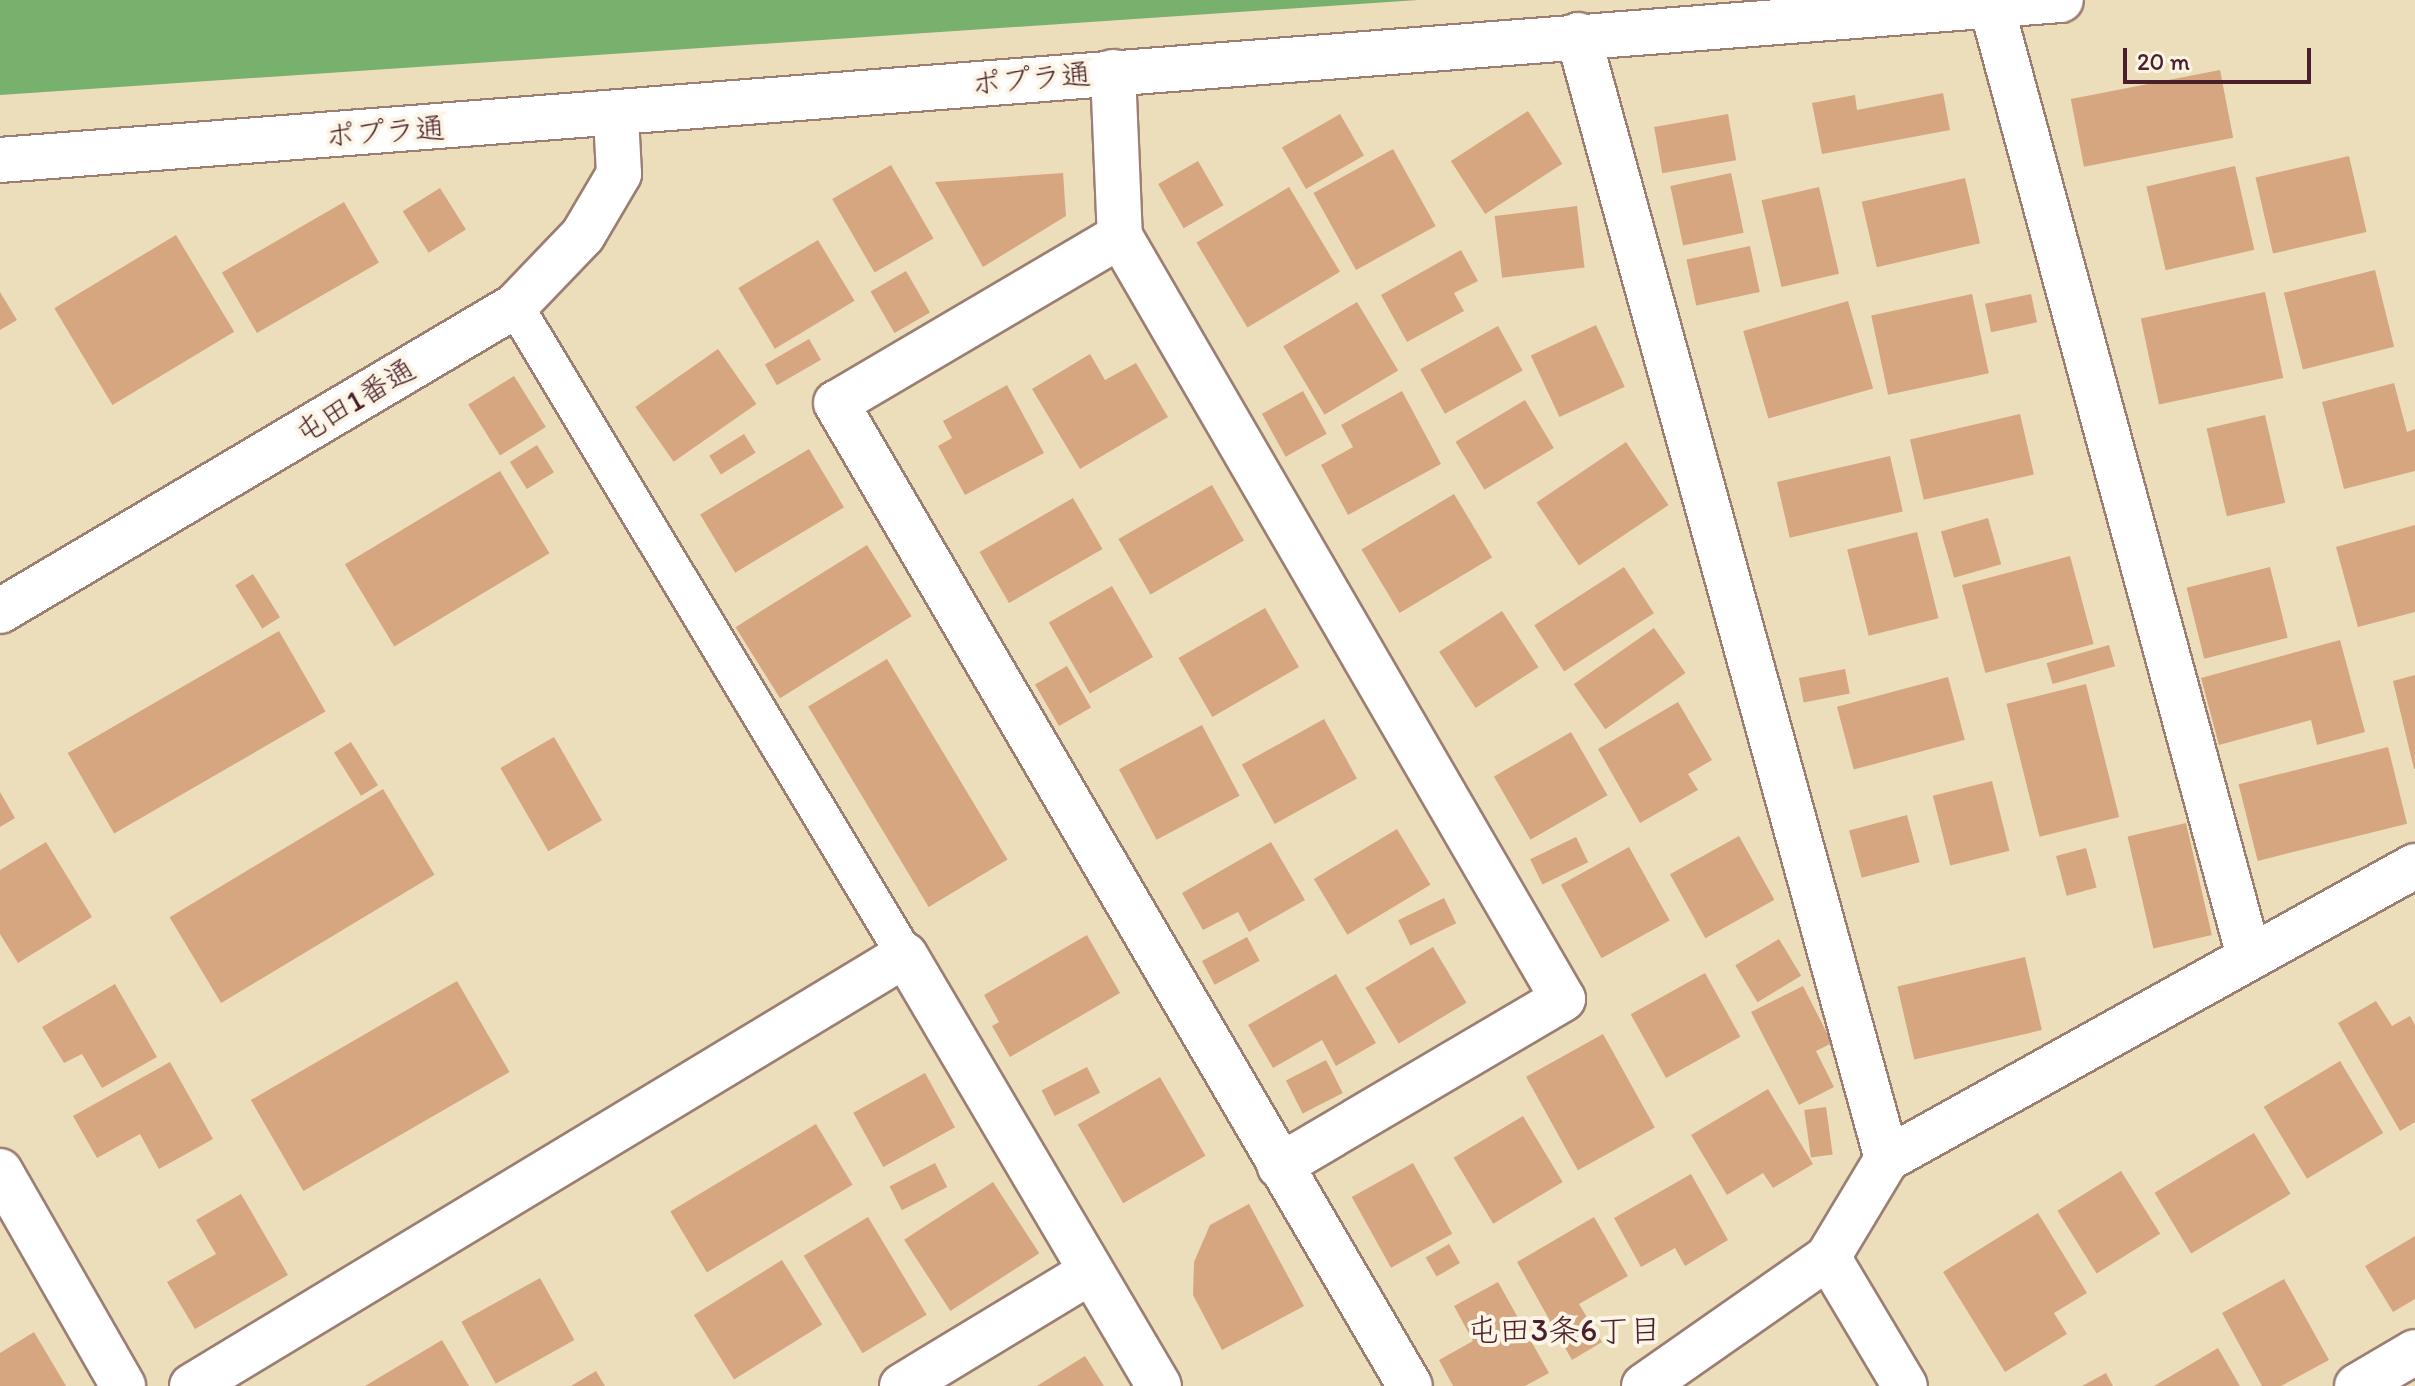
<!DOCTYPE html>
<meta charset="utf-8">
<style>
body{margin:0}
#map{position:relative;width:2415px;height:1386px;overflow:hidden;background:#eddebb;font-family:Itim,"Klee One",sans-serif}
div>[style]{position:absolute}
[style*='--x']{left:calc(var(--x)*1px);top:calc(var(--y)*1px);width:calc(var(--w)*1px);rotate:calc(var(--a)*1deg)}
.forest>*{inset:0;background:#78b06e}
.building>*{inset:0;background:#d6a680;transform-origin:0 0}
.roads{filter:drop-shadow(2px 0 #9c7e73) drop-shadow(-2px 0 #9c7e73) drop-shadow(0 2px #9c7e73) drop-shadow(0 -2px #9c7e73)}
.lane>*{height:36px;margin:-18px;padding:0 18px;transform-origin:18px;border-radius:18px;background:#fff}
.street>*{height:44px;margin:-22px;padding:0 22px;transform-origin:22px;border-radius:22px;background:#fff}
.secondary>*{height:44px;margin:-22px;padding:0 22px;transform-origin:22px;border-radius:22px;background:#fff}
span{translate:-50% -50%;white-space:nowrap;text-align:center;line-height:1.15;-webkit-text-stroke:8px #fcf5e5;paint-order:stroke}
.street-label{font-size:30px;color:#4a1f2b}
.neighbourhood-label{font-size:32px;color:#4a1f2b}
.scale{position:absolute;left:2123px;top:48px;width:188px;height:36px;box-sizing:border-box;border:4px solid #4a1f2b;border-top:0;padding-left:10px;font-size:24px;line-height:28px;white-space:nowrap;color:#4a1f2b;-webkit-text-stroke:6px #fcf5e5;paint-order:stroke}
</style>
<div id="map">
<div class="forest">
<div style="clip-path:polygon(0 0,1418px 0,0 95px)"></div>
</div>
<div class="building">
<div style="left:2220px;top:70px;width:69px;height:152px;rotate:79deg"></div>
<div style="clip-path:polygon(1943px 93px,1950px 130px,1822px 154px,1812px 103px,1855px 95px,1857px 110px)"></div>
<div style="left:1528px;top:111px;width:63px;height:92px;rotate:57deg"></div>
<div style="left:1340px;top:114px;width:48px;height:67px;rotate:60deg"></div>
<div style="left:1728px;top:114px;width:47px;height:75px;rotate:80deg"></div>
<div style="left:1393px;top:149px;width:88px;height:91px;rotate:61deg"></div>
<div style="left:2349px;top:156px;width:78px;height:96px;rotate:77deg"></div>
<div style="left:1198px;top:161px;width:51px;height:46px;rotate:60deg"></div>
<div style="left:891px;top:165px;width:85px;height:68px;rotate:60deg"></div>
<div style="left:2235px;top:166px;width:86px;height:91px;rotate:77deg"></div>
<div style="clip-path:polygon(1063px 173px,1066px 216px,983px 267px,935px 182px)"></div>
<div style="left:1731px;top:173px;width:61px;height:62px;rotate:78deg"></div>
<div style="left:1965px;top:178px;width:67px;height:106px;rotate:77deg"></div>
<div style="left:1289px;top:187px;width:99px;height:108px;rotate:59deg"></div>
<div style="left:1819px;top:187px;width:89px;height:59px;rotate:77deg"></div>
<div style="left:440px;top:188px;width:49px;height:44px;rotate:58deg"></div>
<div style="left:344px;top:202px;width:70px;height:141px;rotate:60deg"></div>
<div style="left:1577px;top:206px;width:62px;height:83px;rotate:83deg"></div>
<div style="left:176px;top:235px;width:113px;height:142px;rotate:59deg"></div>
<div style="left:818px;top:240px;width:71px;height:93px;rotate:59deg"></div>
<div style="left:1750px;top:246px;width:47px;height:65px;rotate:78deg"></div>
<div style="clip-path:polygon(1461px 250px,1478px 281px,1454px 293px,1464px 311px,1407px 342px,1381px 295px)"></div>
<div style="left:2375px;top:270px;width:79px;height:94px;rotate:76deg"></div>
<div style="left:906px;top:271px;width:48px;height:41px;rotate:60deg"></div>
<div style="clip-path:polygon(0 292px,17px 320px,0 330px)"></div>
<div style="left:2265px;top:292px;width:88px;height:127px;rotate:78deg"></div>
<div style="left:1972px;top:294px;width:81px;height:103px;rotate:78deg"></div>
<div style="left:2031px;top:294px;width:29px;height:47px;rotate:78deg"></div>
<div style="left:1848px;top:301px;width:91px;height:109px;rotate:74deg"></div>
<div style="left:1357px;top:302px;width:80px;height:86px;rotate:59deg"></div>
<div style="left:1596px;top:325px;width:68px;height:72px;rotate:65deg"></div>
<div style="left:1498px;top:326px;width:51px;height:89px;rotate:61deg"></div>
<div style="left:809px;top:339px;width:24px;height:51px;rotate:60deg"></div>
<div style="left:718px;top:349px;width:67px;height:101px;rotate:55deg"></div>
<div style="clip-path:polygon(1090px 354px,1105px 380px,1136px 363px,1168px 417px,1080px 469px,1032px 389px)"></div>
<div style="left:514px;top:376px;width:60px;height:54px;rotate:58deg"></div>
<div style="clip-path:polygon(2394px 383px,2407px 432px,2415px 429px,2415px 471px,2344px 489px,2322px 402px)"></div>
<div style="clip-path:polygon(1007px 385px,1044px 453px,965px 495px,938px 446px,952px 438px,943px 421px)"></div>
<div style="left:1303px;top:391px;width:49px;height:47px;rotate:61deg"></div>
<div style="clip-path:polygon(1402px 391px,1441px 464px,1348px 515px,1321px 465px,1353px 447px,1341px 425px)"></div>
<div style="left:1525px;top:400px;width:56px;height:81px;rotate:59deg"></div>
<div style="left:2020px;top:414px;width:62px;height:113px;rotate:77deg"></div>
<div style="left:2265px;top:415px;width:90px;height:60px;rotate:77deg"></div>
<div style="left:744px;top:434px;width:22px;height:41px;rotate:58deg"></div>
<div style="left:1626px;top:442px;width:76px;height:108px;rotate:56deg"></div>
<div style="left:537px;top:445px;width:32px;height:32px;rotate:58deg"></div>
<div style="left:809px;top:449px;width:68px;height:127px;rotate:59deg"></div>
<div style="left:1890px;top:456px;width:57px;height:116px;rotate:77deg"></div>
<div style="left:500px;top:471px;width:96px;height:181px;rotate:59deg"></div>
<div style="left:1212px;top:485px;width:64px;height:108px;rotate:60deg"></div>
<div style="left:1454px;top:494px;width:74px;height:108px;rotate:59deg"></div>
<div style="left:1073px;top:498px;width:59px;height:108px;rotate:60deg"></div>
<div style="left:1988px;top:518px;width:48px;height:49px;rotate:74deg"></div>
<div style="clip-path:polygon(2415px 525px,2415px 612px,2358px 627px,2336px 547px)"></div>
<div style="left:1917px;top:532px;width:89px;height:72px;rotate:76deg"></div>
<div style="left:867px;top:545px;width:84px;height:155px;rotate:58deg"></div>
<div style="left:2070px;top:556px;width:91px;height:112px;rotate:75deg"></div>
<div style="left:1624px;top:567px;width:55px;height:107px;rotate:57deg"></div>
<div style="left:2270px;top:567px;width:73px;height:86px;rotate:76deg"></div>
<div style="left:253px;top:574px;width:51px;height:21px;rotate:58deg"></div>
<div style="left:1112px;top:586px;width:82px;height:73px;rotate:60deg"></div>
<div style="left:1265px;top:608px;width:68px;height:100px;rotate:60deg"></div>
<div style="left:1502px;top:611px;width:67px;height:75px;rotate:57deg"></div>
<div style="left:1654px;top:628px;width:55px;height:98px;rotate:55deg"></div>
<div style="left:279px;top:631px;width:93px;height:244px;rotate:60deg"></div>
<div style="clip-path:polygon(2340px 640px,2365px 732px,2317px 745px,2311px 720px,2219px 745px,2201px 678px)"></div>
<div style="left:2109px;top:645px;width:22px;height:65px;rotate:74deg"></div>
<div style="left:887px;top:659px;width:234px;height:92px;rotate:59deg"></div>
<div style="left:1067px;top:666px;width:48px;height:37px;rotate:60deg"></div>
<div style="left:1845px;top:669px;width:25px;height:47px;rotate:79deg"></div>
<div style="clip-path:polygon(2415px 675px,2415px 769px,2414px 769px,2393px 681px)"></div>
<div style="left:1948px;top:677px;width:65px;height:115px;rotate:75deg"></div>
<div style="left:2086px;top:684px;width:137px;height:82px;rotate:76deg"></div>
<div style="clip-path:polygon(1678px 702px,1712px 760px,1688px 774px,1698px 790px,1640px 823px,1598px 749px)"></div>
<div style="left:1324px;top:719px;width:68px;height:94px;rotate:61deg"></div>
<div style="left:1202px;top:725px;width:80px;height:94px;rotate:62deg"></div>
<div style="left:1571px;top:732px;width:73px;height:89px;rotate:60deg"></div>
<div style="left:554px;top:737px;width:96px;height:62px;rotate:60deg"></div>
<div style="left:351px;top:742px;width:51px;height:20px;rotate:58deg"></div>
<div style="left:2388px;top:747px;width:79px;height:154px;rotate:76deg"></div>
<div style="left:1992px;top:781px;width:72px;height:61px;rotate:76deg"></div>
<div style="left:383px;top:789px;width:100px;height:249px;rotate:59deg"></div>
<div style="clip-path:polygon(0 792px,15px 818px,0 827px)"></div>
<div style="left:1907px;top:815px;width:49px;height:60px;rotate:75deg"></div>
<div style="left:2186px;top:823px;width:115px;height:60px;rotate:77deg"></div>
<div style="left:1397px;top:829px;width:65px;height:97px;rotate:59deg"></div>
<div style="left:1739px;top:836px;width:73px;height:79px;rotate:61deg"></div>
<div style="left:1576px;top:837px;width:28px;height:51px;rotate:64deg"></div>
<div style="clip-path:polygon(46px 842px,92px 917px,18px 963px,0 934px,0 870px)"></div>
<div style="clip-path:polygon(1271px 842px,1305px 900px,1249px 932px,1238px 912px,1203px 930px,1182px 893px)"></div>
<div style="left:1629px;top:847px;width:84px;height:78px;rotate:61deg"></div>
<div style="left:2086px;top:848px;width:41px;height:31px;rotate:75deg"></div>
<div style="left:1444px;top:898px;width:28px;height:51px;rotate:64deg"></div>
<div style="clip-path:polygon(1087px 935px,1120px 993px,1010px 1057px,992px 1026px,999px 1022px,984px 995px)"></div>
<div style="left:1247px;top:937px;width:27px;height:51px;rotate:62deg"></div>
<div style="left:1779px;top:939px;width:43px;height:51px;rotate:59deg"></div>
<div style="left:1433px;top:947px;width:65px;height:79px;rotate:59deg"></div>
<div style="left:2025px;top:957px;width:75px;height:131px;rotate:77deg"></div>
<div style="left:1705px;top:973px;width:73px;height:85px;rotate:61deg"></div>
<div style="clip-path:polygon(1336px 974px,1376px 1043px,1336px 1066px,1322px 1040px,1273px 1068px,1248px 1025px)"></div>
<div style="left:457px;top:981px;width:105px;height:238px;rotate:60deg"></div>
<div style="clip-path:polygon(115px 984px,157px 1057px,102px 1088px,82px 1054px,64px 1063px,42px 1027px)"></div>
<div style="clip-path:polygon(1803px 986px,1832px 1043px,1816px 1051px,1834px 1087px,1799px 1105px,1751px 1012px)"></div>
<div style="clip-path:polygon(2376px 1001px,2392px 1026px,2410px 1016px,2415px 1025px,2415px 1122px,2400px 1131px,2338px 1023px)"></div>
<div style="left:1603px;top:1034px;width:107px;height:88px;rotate:61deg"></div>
<div style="left:1326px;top:1060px;width:37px;height:45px;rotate:63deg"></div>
<div style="left:2340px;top:1061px;width:84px;height:89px;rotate:59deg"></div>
<div style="clip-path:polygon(170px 1062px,213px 1139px,159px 1169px,140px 1134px,97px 1158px,73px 1116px)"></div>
<div style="left:1087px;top:1067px;width:29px;height:51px;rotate:63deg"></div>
<div style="left:925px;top:1073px;width:62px;height:82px;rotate:61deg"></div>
<div style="left:1160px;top:1077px;width:91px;height:95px;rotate:60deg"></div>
<div style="clip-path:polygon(1768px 1089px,1813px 1164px,1773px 1188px,1763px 1173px,1727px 1195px,1691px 1135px)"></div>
<div style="left:1826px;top:1107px;width:48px;height:22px;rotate:82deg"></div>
<div style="left:1523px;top:1116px;width:77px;height:81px;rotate:59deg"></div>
<div style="left:816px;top:1124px;width:71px;height:170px;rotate:59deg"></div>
<div style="left:2254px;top:1133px;width:71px;height:116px;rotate:59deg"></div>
<div style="left:935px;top:1163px;width:27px;height:51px;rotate:63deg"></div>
<div style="left:1413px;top:1163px;width:81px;height:70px;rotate:61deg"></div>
<div style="left:2121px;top:1171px;width:74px;height:75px;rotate:58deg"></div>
<div style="clip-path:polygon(1691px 1174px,1728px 1240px,1685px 1266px,1675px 1248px,1641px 1267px,1614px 1218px)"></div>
<div style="left:993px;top:1182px;width:85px;height:106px;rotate:57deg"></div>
<div style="clip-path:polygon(241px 1194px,288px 1275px,195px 1329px,167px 1282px,216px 1254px,196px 1220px)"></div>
<div style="clip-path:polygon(1249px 1204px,1304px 1306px,1222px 1350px,1193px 1295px,1194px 1262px,1210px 1225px)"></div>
<div style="clip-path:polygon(2038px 1213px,2087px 1293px,2054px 1313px,2067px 1334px,2005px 1372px,1943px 1272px)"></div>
<div style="left:868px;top:1217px;width:114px;height:75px;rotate:59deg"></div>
<div style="clip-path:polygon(1594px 1217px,1628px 1276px,1579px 1304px,1602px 1342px,1572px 1360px,1517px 1262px)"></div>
<div style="clip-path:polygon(2415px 1236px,2415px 1299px,2393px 1312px,2365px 1266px)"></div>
<div style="left:1449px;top:1244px;width:22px;height:27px;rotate:60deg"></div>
<div style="left:782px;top:1260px;width:76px;height:104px;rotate:58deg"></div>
<div style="left:540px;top:1278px;width:71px;height:90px;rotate:61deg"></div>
<div style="clip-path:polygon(2284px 1279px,2329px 1360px,2281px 1386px,2262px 1386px,2222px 1313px)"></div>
<div style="clip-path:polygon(1498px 1282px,1549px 1373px,1525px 1386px,1453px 1386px,1439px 1360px,1473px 1341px,1454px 1306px)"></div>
<div style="clip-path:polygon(34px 1332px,66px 1386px,0 1386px,0 1353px)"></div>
<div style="clip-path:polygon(442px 1340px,469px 1386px,365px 1386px)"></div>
<div style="clip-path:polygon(2218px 1348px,2240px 1386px,2154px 1386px)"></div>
<div style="clip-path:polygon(1085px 1356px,1104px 1386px,1037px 1386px)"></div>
<div style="clip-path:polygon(596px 1371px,605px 1386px,571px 1386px)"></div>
<div style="clip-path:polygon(2106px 1373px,2113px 1386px,2082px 1386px)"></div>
</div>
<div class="roads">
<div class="lane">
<div style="--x:515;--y:306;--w:757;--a:59"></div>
</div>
<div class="street">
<div style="--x:1991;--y:4;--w:986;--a:74.84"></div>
<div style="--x:1578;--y:35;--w:1166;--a:74.63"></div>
<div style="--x:1113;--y:72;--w:164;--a:87.6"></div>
<div style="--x:1120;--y:236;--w:882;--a:59.86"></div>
<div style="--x:1563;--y:999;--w:329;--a:149.5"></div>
<div style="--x:1120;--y:236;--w:329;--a:149.5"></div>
<div style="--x:836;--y:403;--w:1138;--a:59.72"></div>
<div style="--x:0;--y:1171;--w:248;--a:60.2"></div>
<div style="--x:1828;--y:1257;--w:150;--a:59.2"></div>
<div style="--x:192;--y:1386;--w:833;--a:-31.15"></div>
<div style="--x:905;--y:955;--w:500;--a:59.49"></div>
<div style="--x:902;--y:1386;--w:220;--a:-31.2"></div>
<div style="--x:1644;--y:1386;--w:225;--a:-35"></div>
<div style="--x:1828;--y:1257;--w:114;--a:-59"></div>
<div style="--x:1887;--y:1159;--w:604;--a:-29.03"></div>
<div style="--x:2357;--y:1386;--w:67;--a:-30.4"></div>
</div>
<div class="secondary">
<div style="--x:0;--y:160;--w:2067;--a:-4.44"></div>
<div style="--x:0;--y:611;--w:599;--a:-30.64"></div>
<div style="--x:515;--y:306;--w:98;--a:-46.2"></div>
<div style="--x:583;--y:235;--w:71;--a:-59.5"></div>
<div style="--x:619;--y:174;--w:58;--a:-93"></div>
</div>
</div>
<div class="street-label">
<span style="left:1031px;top:79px;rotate:-5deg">ポプラ通</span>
<span style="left:385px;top:132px;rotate:-4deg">ポプラ通</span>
<span style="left:355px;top:401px;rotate:-31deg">屯田1番通</span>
</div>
<div class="neighbourhood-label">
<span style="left:1564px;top:1330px">屯田3条6丁目</span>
</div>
<div class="scale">20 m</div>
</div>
